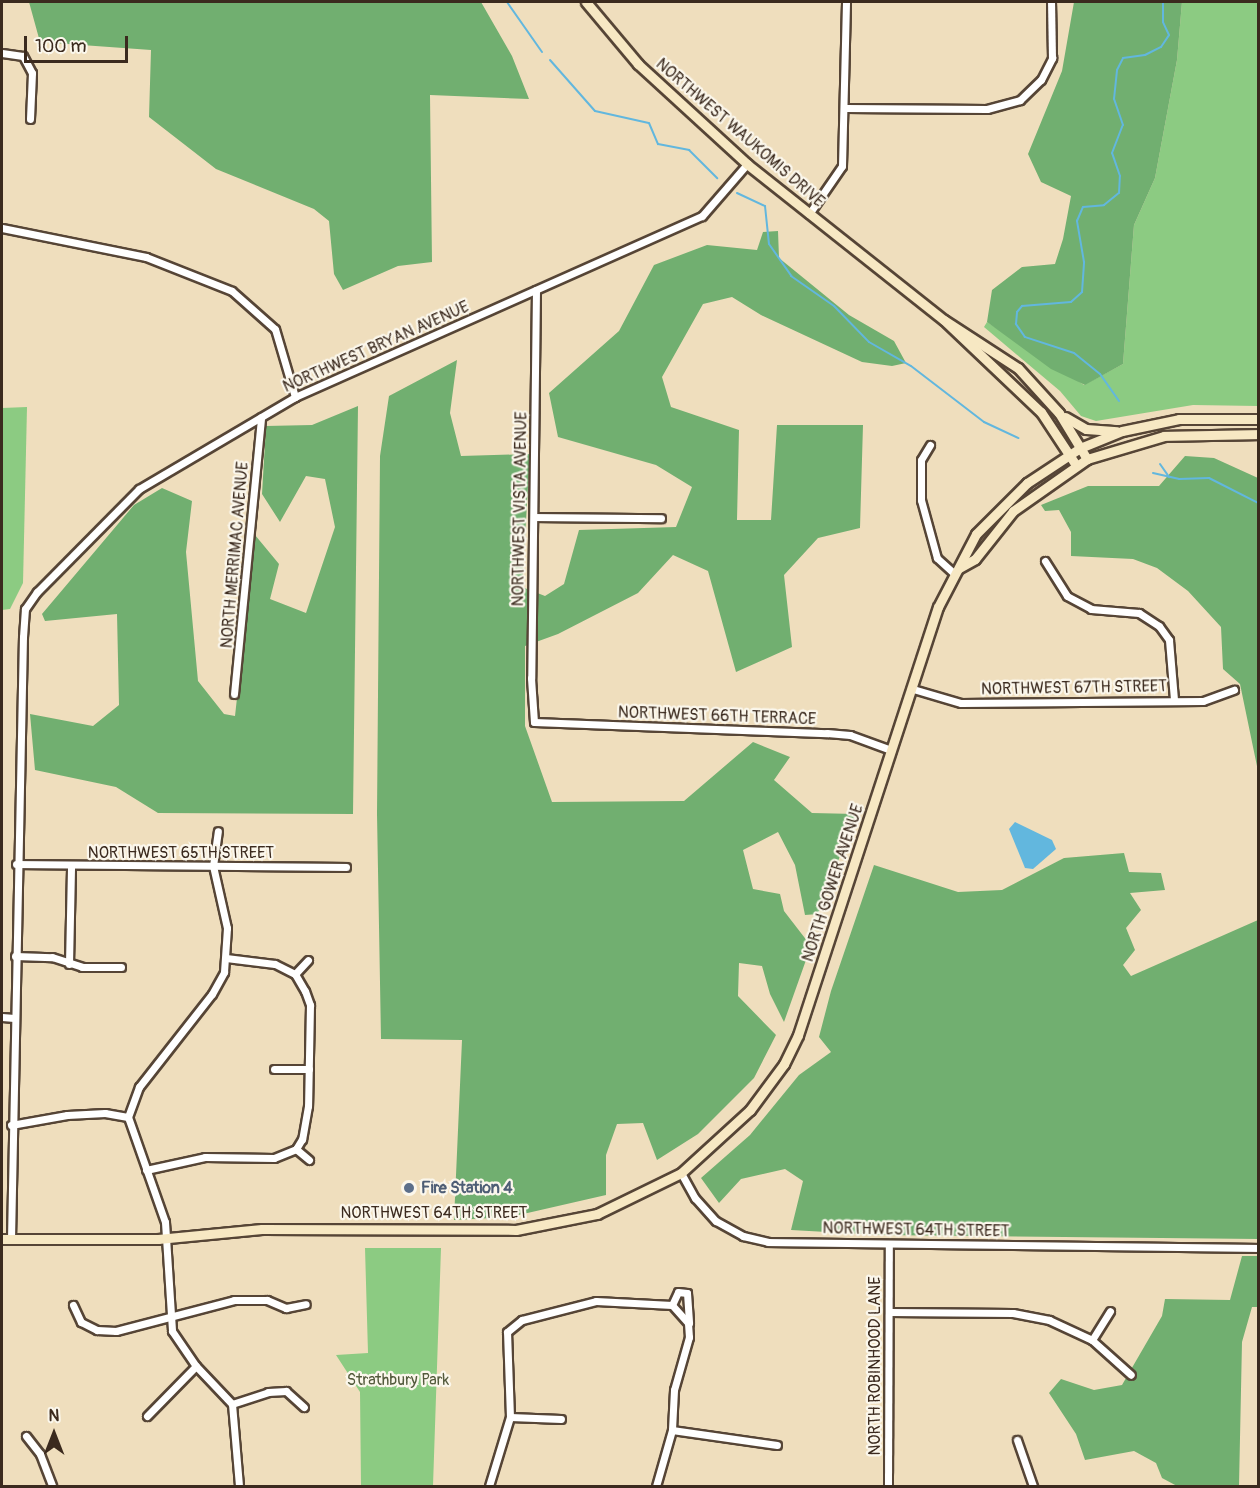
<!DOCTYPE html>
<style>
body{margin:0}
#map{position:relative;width:1260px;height:1488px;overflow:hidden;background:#efdebd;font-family:Pangolin,sans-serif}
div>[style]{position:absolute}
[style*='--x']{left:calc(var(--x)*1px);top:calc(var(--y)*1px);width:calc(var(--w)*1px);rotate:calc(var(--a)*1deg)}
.green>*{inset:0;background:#8ccb82}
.forest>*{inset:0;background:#71af70}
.water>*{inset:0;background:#62b7de}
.stream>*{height:2px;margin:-1px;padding:0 1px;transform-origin:1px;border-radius:1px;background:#62b7de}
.roads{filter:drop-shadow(2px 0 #564536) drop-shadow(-2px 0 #564536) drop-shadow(0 2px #564536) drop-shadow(0 -2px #564536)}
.street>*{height:7px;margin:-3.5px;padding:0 3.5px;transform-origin:3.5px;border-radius:3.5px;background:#fff}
.secondary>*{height:9px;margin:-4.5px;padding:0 4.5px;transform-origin:4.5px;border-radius:4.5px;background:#f7e8c3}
.dots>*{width:16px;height:16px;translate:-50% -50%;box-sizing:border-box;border:3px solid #fbf7ec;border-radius:50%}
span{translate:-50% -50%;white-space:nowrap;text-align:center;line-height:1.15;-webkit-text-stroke:4.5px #fbf7ec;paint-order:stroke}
.street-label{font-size:16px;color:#3b2a1e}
.service-label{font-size:16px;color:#4e5e75;font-weight:700}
.left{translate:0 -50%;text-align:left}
.park-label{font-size:16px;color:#535a3c}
.frame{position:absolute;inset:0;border:3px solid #3b2a1e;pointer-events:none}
.north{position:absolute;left:24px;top:1404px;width:60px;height:60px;-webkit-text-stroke:4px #fbf7ec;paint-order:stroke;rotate:0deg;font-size:16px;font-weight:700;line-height:24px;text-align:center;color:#3b2a1e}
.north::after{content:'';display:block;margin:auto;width:21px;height:27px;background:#3b2a1e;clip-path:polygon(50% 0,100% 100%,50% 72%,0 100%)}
.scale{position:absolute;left:24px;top:36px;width:104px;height:27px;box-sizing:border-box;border:3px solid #3b2a1e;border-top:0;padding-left:8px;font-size:18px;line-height:21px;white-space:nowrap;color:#3b2a1e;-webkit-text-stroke:4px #fbf7ec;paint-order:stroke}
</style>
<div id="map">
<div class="green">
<div style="clip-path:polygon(1182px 2px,1258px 2px,1258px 406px,1193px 405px,1096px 421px,1081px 416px,1060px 391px,984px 327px,987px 322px,1084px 385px,1123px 364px,1134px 225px,1155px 178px,1177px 60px)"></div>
<div style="clip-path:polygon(27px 407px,23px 583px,10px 609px,2px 610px,2px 408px)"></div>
<div style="clip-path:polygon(365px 1248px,441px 1248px,433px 1486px,361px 1486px,360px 1392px,336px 1355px,368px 1353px)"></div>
</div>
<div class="forest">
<div style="clip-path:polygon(29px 2px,481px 2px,512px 56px,529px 99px,430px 95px,432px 262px,398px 266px,343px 290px,334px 274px,329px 221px,314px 209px,216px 169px,149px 117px,151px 50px,40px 42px)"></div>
<div style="clip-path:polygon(1074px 2px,1182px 2px,1177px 60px,1155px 178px,1134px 225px,1123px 364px,1085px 385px,1051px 369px,987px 322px,992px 290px,1022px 267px,1055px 264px,1063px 239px,1071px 196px,1041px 182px,1028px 154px,1062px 71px)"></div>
<div style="clip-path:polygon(778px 231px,779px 258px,849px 315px,894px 341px,906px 363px,892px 366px,862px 362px,761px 315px,732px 297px,703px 304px,662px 377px,671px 407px,739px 430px,737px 520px,771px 520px,777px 425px,863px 425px,860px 528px,818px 538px,784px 575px,792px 647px,736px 672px,708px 571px,673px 555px,638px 593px,558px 634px,525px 646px,525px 726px,552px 802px,684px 801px,753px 742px,790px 757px,774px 780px,812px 813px,856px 814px,818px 914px,805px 915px,795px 865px,778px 832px,743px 850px,753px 889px,780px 894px,784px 911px,811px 946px,784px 1022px,770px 994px,762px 966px,739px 963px,738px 996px,776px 1035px,754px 1078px,698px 1134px,657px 1160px,643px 1123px,617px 1124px,606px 1155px,606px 1195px,510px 1217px,454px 1220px,462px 1040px,381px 1039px,377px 814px,380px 456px,389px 396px,457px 360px,450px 413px,461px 456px,530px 454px,522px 587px,545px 596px,564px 584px,579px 530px,676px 527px,692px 487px,656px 465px,558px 437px,549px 393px,619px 331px,654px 265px,707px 245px,757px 250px,763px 232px)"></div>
<div style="clip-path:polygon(358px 406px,353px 814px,158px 813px,116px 787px,35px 770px,30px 714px,93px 726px,119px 705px,117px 614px,45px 621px,42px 614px,134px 505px,162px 488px,192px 501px,186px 552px,198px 681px,224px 714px,235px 716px,255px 535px,279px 564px,270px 599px,306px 613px,335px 527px,325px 479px,306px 476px,280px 522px,262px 494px,266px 426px,312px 425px)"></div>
<div style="clip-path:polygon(1185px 456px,1214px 458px,1258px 478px,1258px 771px,1240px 684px,1223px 669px,1221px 627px,1188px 591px,1157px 568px,1133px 559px,1071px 556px,1071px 532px,1059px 510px,1045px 511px,1041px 505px,1088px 486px,1159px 486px)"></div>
<div style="clip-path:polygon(1124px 853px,1129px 872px,1161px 873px,1165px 890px,1130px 893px,1141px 910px,1126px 928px,1135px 950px,1123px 965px,1131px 976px,1258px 920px,1258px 1239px,881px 1235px,791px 1230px,803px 1181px,785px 1169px,741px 1179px,719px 1203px,701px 1178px,750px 1135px,799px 1075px,831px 1052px,819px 1037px,831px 991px,874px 865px,958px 892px,1002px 890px,1064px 858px)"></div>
<div style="clip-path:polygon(1242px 1256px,1258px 1256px,1258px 1307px,1252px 1307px,1242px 1342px,1239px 1486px,1177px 1486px,1162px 1478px,1156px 1463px,1134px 1451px,1085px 1460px,1076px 1434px,1049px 1393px,1061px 1379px,1094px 1390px,1122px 1385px,1162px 1316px,1165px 1299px,1230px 1300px)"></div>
</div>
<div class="water">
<div style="clip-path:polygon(1015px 822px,1052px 840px,1056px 849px,1033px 869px,1025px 868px,1009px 829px)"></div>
</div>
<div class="stream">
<div style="--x:507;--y:2;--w:61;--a:55"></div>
<div style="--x:550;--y:60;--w:68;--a:48.6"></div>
<div style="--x:595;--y:111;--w:55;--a:12.5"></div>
<div style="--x:649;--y:123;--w:23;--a:67"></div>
<div style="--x:658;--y:144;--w:32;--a:11"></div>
<div style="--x:689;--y:150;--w:40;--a:45"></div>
<div style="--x:737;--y:193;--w:31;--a:25"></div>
<div style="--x:765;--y:206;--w:38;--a:84"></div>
<div style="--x:769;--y:244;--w:39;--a:55"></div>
<div style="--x:791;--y:276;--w:52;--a:34.9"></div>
<div style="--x:834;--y:306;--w:50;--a:45.8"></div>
<div style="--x:869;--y:342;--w:48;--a:29.7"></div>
<div style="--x:911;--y:366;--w:92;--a:37.5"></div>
<div style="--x:984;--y:422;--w:38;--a:25"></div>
<div style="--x:1119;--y:401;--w:33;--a:-125"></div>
<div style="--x:1100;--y:374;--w:33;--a:-141"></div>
<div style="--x:1074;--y:353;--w:52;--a:-161.9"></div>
<div style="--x:1025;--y:337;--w:16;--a:-125"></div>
<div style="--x:1016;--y:324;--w:12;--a:-85"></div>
<div style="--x:1017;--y:312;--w:8;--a:-50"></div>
<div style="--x:1022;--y:306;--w:49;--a:-4.7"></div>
<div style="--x:1071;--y:302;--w:15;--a:-42"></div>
<div style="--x:1082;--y:292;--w:30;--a:-86"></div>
<div style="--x:1084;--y:262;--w:42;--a:-99.7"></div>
<div style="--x:1077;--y:221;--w:15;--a:-67"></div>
<div style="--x:1083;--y:207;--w:21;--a:-5"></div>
<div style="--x:1104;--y:205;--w:19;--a:-39"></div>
<div style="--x:1119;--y:193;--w:17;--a:-87"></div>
<div style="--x:1120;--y:176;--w:24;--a:-109"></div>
<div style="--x:1112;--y:153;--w:30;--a:-69"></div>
<div style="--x:1123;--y:125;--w:28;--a:-109"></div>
<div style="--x:1114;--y:99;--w:29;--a:-84"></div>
<div style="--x:1117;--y:70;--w:13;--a:-63"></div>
<div style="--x:1123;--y:58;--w:22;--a:-8"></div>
<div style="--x:1145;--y:55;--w:18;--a:-27"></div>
<div style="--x:1161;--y:47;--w:14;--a:-56"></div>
<div style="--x:1169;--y:35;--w:14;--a:-115"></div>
<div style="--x:1163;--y:22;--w:20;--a:-90"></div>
<div style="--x:1160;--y:464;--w:16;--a:55"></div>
<div style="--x:1153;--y:473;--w:27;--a:13"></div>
<div style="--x:1179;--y:479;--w:30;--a:-2"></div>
<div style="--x:1209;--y:478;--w:55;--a:27"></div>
</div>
<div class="roads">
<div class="street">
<div style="--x:2;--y:53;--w:21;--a:8"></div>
<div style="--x:23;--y:56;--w:19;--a:62"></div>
<div style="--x:32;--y:73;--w:46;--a:92.5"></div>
<div style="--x:846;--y:108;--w:141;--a:0.4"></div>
<div style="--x:987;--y:109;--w:34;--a:-15"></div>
<div style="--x:1020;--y:100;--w:29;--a:-44"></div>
<div style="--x:1041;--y:80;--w:25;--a:-63"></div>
<div style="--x:1052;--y:58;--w:56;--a:-91"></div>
<div style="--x:809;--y:214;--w:58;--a:-55.5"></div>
<div style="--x:842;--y:166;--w:164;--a:-88.6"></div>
<div style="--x:2;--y:228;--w:147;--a:11.4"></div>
<div style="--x:146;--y:257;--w:92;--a:21.6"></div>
<div style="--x:232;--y:291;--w:57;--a:41.5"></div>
<div style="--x:275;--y:329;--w:71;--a:73.6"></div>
<div style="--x:536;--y:290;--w:388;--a:90.7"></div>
<div style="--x:531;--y:678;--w:44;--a:86.1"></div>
<div style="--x:534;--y:722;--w:293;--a:2.2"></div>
<div style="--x:827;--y:733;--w:23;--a:5"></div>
<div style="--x:850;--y:735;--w:44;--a:20.1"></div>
<div style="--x:930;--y:445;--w:17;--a:121"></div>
<div style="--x:921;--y:460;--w:40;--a:90"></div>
<div style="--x:921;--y:500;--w:60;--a:74.6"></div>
<div style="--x:937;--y:558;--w:24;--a:42"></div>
<div style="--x:535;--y:517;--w:126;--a:0.5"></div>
<div style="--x:1045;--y:561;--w:41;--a:57.8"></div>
<div style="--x:1067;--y:596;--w:27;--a:28"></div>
<div style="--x:1091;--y:609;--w:48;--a:4.8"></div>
<div style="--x:1139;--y:613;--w:24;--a:33"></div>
<div style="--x:1159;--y:626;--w:17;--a:54"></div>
<div style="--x:1169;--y:640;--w:60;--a:85.2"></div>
<div style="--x:913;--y:689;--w:50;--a:16.3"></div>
<div style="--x:961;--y:703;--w:242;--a:-0.5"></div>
<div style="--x:1203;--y:701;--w:33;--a:-20"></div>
<div style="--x:234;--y:694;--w:278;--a:-84.4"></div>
<div style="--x:16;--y:864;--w:330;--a:0.5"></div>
<div style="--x:15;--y:956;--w:37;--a:2"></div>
<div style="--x:52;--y:957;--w:32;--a:18"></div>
<div style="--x:82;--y:967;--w:39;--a:0"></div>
<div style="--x:226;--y:958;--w:49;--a:7"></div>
<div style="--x:275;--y:964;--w:22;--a:27"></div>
<div style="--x:295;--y:974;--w:20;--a:60"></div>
<div style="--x:305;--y:991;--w:15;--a:70"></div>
<div style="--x:310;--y:1005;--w:101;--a:91.1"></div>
<div style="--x:308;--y:1106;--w:34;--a:100"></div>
<div style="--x:302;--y:1139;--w:12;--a:121"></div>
<div style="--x:69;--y:964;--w:98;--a:-88.8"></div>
<div style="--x:295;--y:974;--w:19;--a:-47"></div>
<div style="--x:2;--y:1017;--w:12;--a:5"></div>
<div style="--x:274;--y:1069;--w:35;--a:0"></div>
<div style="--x:128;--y:1117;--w:111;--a:70.6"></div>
<div style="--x:165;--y:1222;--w:109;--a:86.3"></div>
<div style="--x:172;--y:1331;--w:42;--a:55.6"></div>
<div style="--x:196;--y:1366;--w:52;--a:46.5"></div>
<div style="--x:232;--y:1404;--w:82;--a:85.1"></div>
<div style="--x:128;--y:1117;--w:32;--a:-70"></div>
<div style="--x:139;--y:1087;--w:118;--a:-51.9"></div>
<div style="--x:212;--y:994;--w:25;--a:-61"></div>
<div style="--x:224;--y:972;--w:44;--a:-86.1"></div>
<div style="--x:227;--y:928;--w:64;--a:-102.7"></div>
<div style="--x:213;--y:866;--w:35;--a:-82"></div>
<div style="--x:11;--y:1125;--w:57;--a:-10.1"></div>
<div style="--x:67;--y:1115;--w:38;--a:-3"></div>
<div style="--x:105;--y:1113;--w:23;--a:10"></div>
<div style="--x:296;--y:1149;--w:17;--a:40"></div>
<div style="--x:146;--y:1170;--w:60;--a:-12.4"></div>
<div style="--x:205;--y:1157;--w:69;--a:0.8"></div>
<div style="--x:274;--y:1158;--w:24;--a:-22"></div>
<div style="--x:681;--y:1173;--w:29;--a:61"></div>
<div style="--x:695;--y:1198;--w:31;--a:48"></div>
<div style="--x:716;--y:1221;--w:31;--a:29"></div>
<div style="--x:743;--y:1236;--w:26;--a:13"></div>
<div style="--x:768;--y:1242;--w:490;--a:0.7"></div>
<div style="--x:11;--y:1239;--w:602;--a:-88.86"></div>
<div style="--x:23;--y:637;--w:28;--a:-86"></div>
<div style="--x:25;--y:609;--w:21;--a:-55"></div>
<div style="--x:37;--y:592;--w:145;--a:-45.3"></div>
<div style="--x:139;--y:489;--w:181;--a:-30.5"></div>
<div style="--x:295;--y:397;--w:445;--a:-24"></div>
<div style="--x:702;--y:216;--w:69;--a:-49.1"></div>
<div style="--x:73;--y:1305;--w:19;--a:65"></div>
<div style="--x:81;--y:1322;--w:18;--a:27"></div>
<div style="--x:97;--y:1330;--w:19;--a:3"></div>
<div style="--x:116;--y:1331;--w:122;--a:-14.7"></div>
<div style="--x:234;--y:1300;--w:33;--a:0"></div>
<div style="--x:267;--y:1300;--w:21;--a:23"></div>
<div style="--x:286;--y:1308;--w:20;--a:-11"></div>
<div style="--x:672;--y:1305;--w:14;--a:-65"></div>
<div style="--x:678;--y:1292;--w:9;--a:6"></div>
<div style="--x:687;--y:1293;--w:30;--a:86"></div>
<div style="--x:889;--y:1312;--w:124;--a:0.5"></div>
<div style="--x:1013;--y:1313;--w:37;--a:11"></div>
<div style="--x:1049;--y:1320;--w:47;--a:24.9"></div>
<div style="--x:1092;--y:1340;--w:52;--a:41.9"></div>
<div style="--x:1092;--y:1340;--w:34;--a:-58"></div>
<div style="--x:232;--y:1404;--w:38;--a:-18"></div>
<div style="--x:268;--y:1392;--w:18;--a:-3"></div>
<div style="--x:286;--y:1391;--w:24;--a:42"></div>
<div style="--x:147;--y:1416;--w:70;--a:-45.6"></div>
<div style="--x:510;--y:1417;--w:51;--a:2.2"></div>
<div style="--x:672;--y:1430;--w:106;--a:8.1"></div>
<div style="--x:26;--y:1436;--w:23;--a:52"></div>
<div style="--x:40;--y:1454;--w:34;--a:69"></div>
<div style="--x:1017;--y:1440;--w:49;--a:70.8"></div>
<div style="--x:489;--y:1486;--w:72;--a:-73.1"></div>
<div style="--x:510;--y:1417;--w:85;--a:-92"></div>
<div style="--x:507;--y:1332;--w:19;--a:-39"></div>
<div style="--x:522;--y:1320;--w:76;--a:-14.4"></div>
<div style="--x:596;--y:1301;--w:76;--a:3"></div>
<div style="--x:672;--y:1305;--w:24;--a:48"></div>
<div style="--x:688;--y:1323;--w:14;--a:86"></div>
<div style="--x:689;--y:1337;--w:55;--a:105.8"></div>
<div style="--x:674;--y:1390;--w:40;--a:92.9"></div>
<div style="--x:672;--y:1430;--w:58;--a:105.9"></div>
<div style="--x:888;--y:1486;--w:240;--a:-89.8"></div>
</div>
<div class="secondary">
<div style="--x:586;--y:2;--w:81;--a:50"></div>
<div style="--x:638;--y:64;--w:148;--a:42.5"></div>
<div style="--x:747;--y:164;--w:251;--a:38.4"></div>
<div style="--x:944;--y:320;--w:88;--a:33"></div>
<div style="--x:1018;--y:368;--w:61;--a:47.7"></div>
<div style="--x:1059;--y:413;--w:54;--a:58.7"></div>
<div style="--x:946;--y:322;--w:131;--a:43.5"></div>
<div style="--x:1041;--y:412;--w:64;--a:56.6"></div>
<div style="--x:1065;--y:417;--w:24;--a:30"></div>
<div style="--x:1086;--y:429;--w:31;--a:4"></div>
<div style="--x:959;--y:568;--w:18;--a:-29"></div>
<div style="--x:975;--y:559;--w:61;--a:-51.6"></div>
<div style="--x:1013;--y:511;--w:90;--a:-35.1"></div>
<div style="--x:1087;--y:459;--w:80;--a:-16.6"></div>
<div style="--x:1164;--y:436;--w:94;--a:-1.2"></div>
<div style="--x:2;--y:1239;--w:156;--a:0"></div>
<div style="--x:158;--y:1239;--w:104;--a:-5.5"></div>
<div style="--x:262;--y:1229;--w:254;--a:0.2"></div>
<div style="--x:516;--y:1230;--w:83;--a:-11.2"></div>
<div style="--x:597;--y:1214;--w:93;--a:-26"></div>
<div style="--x:681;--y:1173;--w:93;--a:-42.4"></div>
<div style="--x:750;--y:1110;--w:57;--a:-53.5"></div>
<div style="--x:784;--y:1064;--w:32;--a:-64"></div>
<div style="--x:798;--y:1035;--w:450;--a:-71.9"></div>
<div style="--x:938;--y:607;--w:82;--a:-62.5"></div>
<div style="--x:976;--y:534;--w:72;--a:-45"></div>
<div style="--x:1027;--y:483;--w:64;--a:-33.4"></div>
<div style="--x:1080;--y:448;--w:45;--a:-22"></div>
<div style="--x:1122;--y:431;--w:58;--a:-11.9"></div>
<div style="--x:1179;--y:419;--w:79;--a:0"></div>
</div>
</div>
<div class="dots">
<div style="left:409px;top:1188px;background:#5c6f8a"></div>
</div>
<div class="street-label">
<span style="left:740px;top:133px;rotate:41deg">NORTHWEST WAUKOMIS DRIVE</span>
<span style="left:376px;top:347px;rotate:-24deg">NORTHWEST BRYAN AVENUE</span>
<span style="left:520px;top:509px;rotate:-89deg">NORTHWEST VISTA AVENUE</span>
<span style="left:235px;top:555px;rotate:-85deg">NORTH MERRIMAC AVENUE</span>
<span style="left:1074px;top:688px;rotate:-1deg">NORTHWEST 67TH STREET</span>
<span style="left:717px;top:716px;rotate:2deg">NORTHWEST 66TH TERRACE</span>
<span style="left:181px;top:853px">NORTHWEST 65TH STREET</span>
<span style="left:833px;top:883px;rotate:-72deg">NORTH GOWER AVENUE</span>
<span style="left:434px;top:1213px">NORTHWEST 64TH STREET</span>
<span style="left:916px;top:1230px;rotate:1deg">NORTHWEST 64TH STREET</span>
<span style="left:875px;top:1366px;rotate:-90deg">NORTH ROBINHOOD LANE</span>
</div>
<div class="service-label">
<span class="left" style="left:421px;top:1188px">Fire Station 4</span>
</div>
<div class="park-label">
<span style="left:398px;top:1380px">Strathbury Park</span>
</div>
<div class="frame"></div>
<div class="north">N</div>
<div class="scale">100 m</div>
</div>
